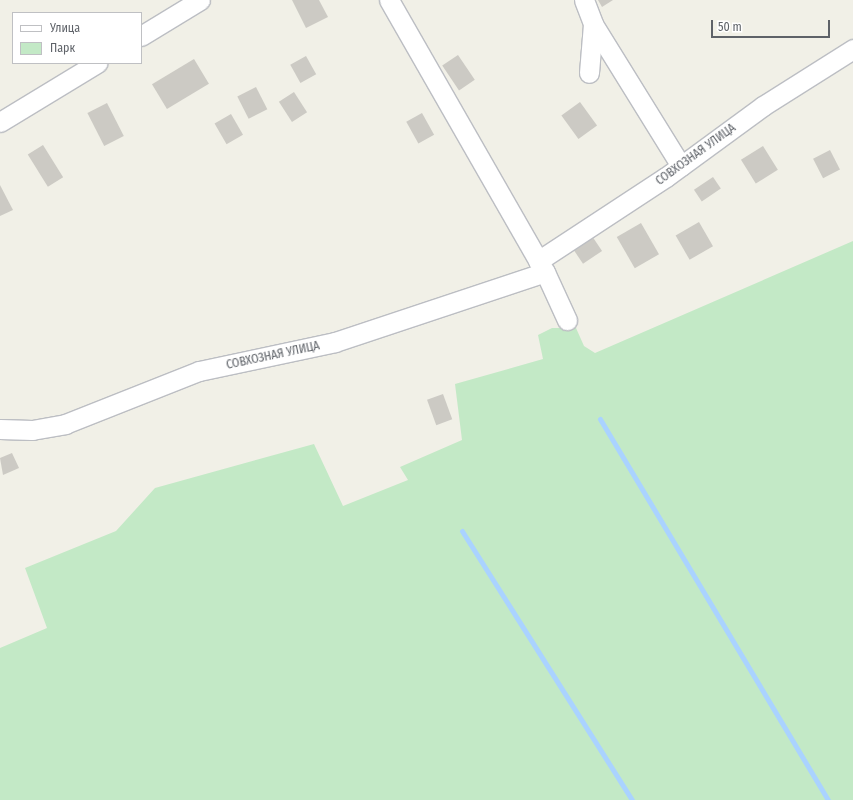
<!DOCTYPE html>
<meta charset="utf-8">
<style>
body{margin:0}
#map{position:relative;width:853px;height:800px;overflow:hidden;background:#f1f0e7;font-family:"Fira Sans Condensed",sans-serif}
div>[style]{position:absolute}
[style*='--x']{left:calc(var(--x)*1px);top:calc(var(--y)*1px);width:calc(var(--w)*1px);rotate:calc(var(--a)*1deg)}
.green>*{inset:0;background:#c3e9c6}
.stream>*{height:5px;margin:-2.5px;padding:0 2.5px;transform-origin:2.5px;border-radius:2.5px;background:#aad3ff}
.building>*{inset:0;background:#cccac4;transform-origin:0 0}
.roads{filter:drop-shadow(1px 0 #bcbec3) drop-shadow(-1px 0 #bcbec3) drop-shadow(0 1px #bcbec3) drop-shadow(0 -1px #bcbec3)}
.minor>*{height:19px;margin:-9.5px;padding:0 9.5px;transform-origin:9.5px;border-radius:9.5px;background:#fff}
span{translate:-50% -50%;white-space:nowrap;text-align:center;line-height:1.15;-webkit-text-stroke:4px #fff;paint-order:stroke}
.street-label{font-size:12px;color:#5e6268}
.legend{position:absolute;left:12px;top:12px;width:130px;height:52px;box-sizing:border-box;background:#fff;border:1px solid #bfc0c3;margin:0;padding:5px 7px;list-style:none;font-size:12px;color:#5e6268}
.legend li{display:flex;align-items:center;gap:8px;height:20px}
.legend b{width:20px;border:1px solid #bfc0c3}
.scale{position:absolute;left:711px;top:20px;width:119px;height:18px;box-sizing:border-box;border:2px solid #5e6268;border-top:0;padding-left:5px;font-size:12px;line-height:14px;white-space:nowrap;color:#5e6268;-webkit-text-stroke:3px #fff;paint-order:stroke}
</style>
<div id="map">
<div class="green">
<div style="clip-path:polygon(853px 241px,853px 800px,0 800px,0 648px,47px 628px,25px 568px,116px 531px,155px 488px,314px 444px,343px 506px,408px 480px,400px 467px,462px 440px,455px 384px,543px 359px,538px 335px,552px 328px,576px 328px,584px 346px,595px 353px)"></div>
</div>
<div class="stream">
<div style="--x:600;--y:419;--w:444;--a:59.1"></div>
<div style="--x:462;--y:531;--w:318;--a:57.7"></div>
</div>
<div class="building">
<div style="clip-path:polygon(292px 0,319px 0,328px 17px,306px 28px)"></div>
<div style="clip-path:polygon(598px 0,613px 0,602px 7px)"></div>
<div style="left:458px;top:55px;width:30px;height:19px;rotate:56deg"></div>
<div style="left:306px;top:56px;width:21px;height:18px;rotate:61deg"></div>
<div style="left:194px;top:59px;width:29px;height:49px;rotate:59deg"></div>
<div style="left:256px;top:87px;width:25px;height:21px;rotate:63deg"></div>
<div style="left:294px;top:92px;width:24px;height:18px;rotate:57deg"></div>
<div style="left:580px;top:102px;width:29px;height:23px;rotate:54deg"></div>
<div style="left:107px;top:103px;width:37px;height:22px;rotate:63deg"></div>
<div style="left:422px;top:113px;width:25px;height:18px;rotate:61deg"></div>
<div style="left:231px;top:114px;width:24px;height:19px;rotate:60deg"></div>
<div style="left:43px;top:145px;width:38px;height:18px;rotate:58deg"></div>
<div style="left:763px;top:146px;width:28px;height:26px;rotate:58deg"></div>
<div style="left:830px;top:150px;width:22px;height:19px;rotate:63deg"></div>
<div style="left:713px;top:177px;width:14px;height:23px;rotate:56deg"></div>
<div style="clip-path:polygon(0 185px,13px 210px,0 216px)"></div>
<div style="left:699px;top:222px;width:28px;height:27px;rotate:60deg"></div>
<div style="left:641px;top:223px;width:36px;height:28px;rotate:60deg"></div>
<div style="left:592px;top:236px;width:18px;height:23px;rotate:56deg"></div>
<div style="left:443px;top:394px;width:27px;height:17px;rotate:70deg"></div>
<div style="clip-path:polygon(12px 453px,19px 468px,3px 475px,0 458px)"></div>
</div>
<div class="roads">
<div class="minor">
<div style="--x:389;--y:0;--w:314;--a:60.2"></div>
<div style="--x:545;--y:272;--w:53;--a:65.4"></div>
<div style="--x:584;--y:0;--w:26;--a:69"></div>
<div style="--x:593;--y:24;--w:49;--a:94.7"></div>
<div style="--x:593;--y:24;--w:167;--a:58.2"></div>
<div style="--x:141;--y:36;--w:69;--a:-31.4"></div>
<div style="--x:0;--y:122;--w:114;--a:-31.3"></div>
<div style="--x:538;--y:261;--w:153;--a:-33.3"></div>
<div style="--x:666;--y:177;--w:120;--a:-36.2"></div>
<div style="--x:763;--y:106;--w:107;--a:-32.3"></div>
<div style="--x:0;--y:429;--w:32;--a:2"></div>
<div style="--x:32;--y:430;--w:34;--a:-10"></div>
<div style="--x:65;--y:424;--w:144;--a:-21.6"></div>
<div style="--x:199;--y:371;--w:139;--a:-12"></div>
<div style="--x:335;--y:342;--w:221;--a:-18.4"></div>
</div>
</div>
<div class="street-label">
<span style="left:696px;top:155px;rotate:-36deg">СОВХОЗНАЯ УЛИЦА</span>
<span style="left:273px;top:356px;rotate:-12deg">СОВХОЗНАЯ УЛИЦА</span>
</div>
<ul class="legend">
<li><b style="height:5px;background:#fff"></b>Улица</li>
<li><b style="height:11px;background:#c3e9c6"></b>Парк</li>
</ul>
<div class="scale">50 m</div>
</div>
